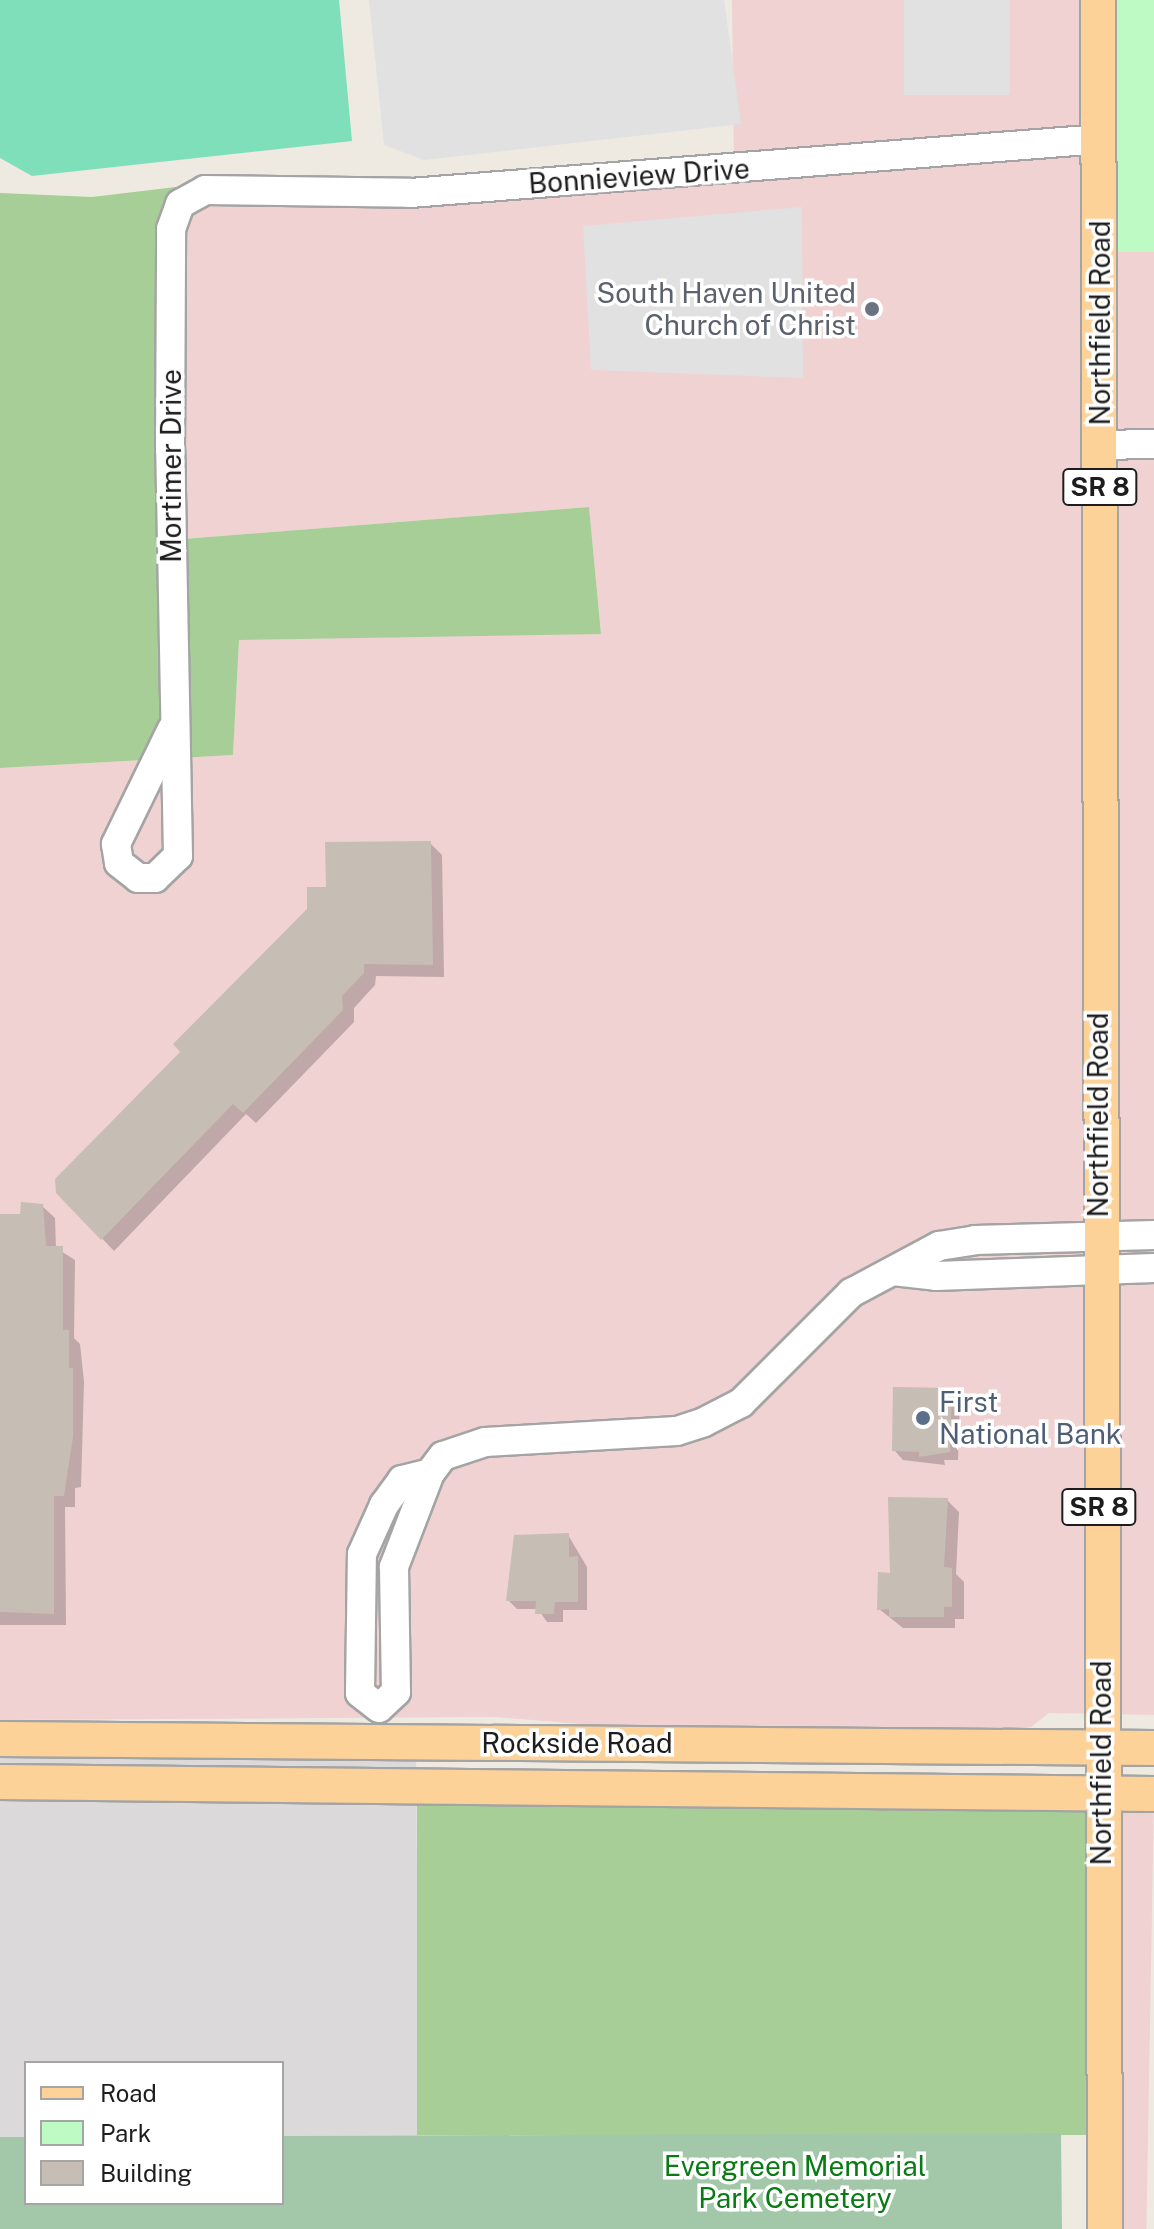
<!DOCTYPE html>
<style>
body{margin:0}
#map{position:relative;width:1154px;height:2229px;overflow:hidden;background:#eeeae2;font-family:"Public Sans",sans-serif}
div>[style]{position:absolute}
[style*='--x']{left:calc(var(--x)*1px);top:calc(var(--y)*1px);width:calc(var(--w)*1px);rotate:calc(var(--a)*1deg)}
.residential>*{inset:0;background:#dbd9d9}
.commercial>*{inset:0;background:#efd2d1;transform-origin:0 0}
.forest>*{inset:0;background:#a6ce96;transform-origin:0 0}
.cemetery>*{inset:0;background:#a3c7a9}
.park>*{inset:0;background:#befac3;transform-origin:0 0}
.pitch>*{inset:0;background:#7fdfba}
.parking>*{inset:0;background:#e1e1e1;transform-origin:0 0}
.shadow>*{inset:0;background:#0003}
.building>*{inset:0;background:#c6bdb5}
.roads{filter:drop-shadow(2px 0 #a4a4a4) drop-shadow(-2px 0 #a4a4a4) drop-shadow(0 2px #a4a4a4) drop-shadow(0 -2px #a4a4a4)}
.minor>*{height:28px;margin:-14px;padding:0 14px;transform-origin:14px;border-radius:14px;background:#fff}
.major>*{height:34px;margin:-17px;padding:0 17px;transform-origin:17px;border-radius:17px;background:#fcd299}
.dots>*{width:22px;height:22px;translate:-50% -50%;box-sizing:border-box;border:4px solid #fff;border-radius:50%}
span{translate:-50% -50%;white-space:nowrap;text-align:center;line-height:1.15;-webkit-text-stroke:7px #fff;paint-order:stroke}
.shield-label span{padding:2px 6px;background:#fff;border:2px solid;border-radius:6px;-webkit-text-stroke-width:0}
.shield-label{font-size:26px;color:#1d1d1d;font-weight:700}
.street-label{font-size:28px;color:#1d1d1d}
.worship-label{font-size:28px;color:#5b616d}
.right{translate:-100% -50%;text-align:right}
.service-label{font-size:28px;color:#4e5e75}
.left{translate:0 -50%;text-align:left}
.park-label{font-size:28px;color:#0a7b14}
.legend{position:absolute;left:24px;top:2061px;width:260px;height:144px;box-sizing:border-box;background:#fff;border:2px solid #a5a5a5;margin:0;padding:10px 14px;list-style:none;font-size:24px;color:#1d1d1d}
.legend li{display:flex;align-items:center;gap:16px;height:40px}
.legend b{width:40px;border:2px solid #a5a5a5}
</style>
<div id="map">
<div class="residential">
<div style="clip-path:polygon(0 1739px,416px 1742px,419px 2135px,282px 2136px,282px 2063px,26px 2063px,26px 2137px,0 2137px)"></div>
</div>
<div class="commercial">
<div style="clip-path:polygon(732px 0,1098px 0,1101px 252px,1154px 252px,1154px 1715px,1049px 1713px,1031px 1727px,977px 1730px,607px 1726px,495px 1717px,0 1720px,0 768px,233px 755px,239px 640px,601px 633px,589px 507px,171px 540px,180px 204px,734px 168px)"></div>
<div style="left:1100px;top:1793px;width:54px;height:436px;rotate:1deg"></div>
</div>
<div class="forest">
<div style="clip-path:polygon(176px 187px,180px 204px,171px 540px,589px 507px,601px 634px,239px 640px,233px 755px,0 768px,0 193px,92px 197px)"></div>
<div style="left:417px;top:1788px;width:683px;height:347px"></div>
</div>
<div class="cemetery">
<div style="clip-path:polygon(1061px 2133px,1062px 2229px,0 2229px,0 2137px,26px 2137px,26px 2203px,282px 2203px,282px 2136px)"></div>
</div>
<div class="park">
<div style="left:1098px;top:0;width:56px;height:252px"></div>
</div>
<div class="pitch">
<div style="clip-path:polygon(0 0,339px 0,352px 141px,32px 176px,0 158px)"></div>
</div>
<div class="parking">
<div style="clip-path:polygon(369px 0,724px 0,741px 124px,424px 160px,384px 145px)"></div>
<div style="left:904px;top:0;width:106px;height:95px"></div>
<div style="clip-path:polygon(802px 207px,803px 378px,591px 370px,583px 226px)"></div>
</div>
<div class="shadow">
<div style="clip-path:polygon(430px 843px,442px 855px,444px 977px,376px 976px,375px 985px,354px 1008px,354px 1022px,256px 1123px,246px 1114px,114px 1251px,58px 1192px,328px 889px)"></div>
<div style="clip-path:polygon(42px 1206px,55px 1218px,56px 1248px,75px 1260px,74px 1338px,80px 1344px,84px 1382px,81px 1487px,75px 1488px,75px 1507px,65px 1507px,66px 1625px,0 1625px,0 1216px,22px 1216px)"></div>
<div style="clip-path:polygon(951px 1390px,960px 1399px,958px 1460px,944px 1460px,945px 1465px,903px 1460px,894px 1450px)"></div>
<div style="clip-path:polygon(947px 1500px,959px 1512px,956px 1574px,964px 1582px,964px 1619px,955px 1619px,955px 1628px,903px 1628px,879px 1609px,892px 1575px)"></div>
<div style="clip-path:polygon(568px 1535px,587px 1567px,587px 1610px,563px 1610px,563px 1622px,547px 1622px,538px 1609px,517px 1609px,508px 1600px)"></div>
</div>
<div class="building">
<div style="clip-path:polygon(431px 841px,433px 965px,364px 964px,364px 973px,342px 996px,343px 1010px,243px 1113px,233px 1104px,101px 1240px,56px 1193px,55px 1179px,180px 1052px,173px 1044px,307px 909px,307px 887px,326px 887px,325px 842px)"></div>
<div style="clip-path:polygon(21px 1202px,43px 1204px,46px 1246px,63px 1246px,63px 1330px,69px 1330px,69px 1368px,73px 1368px,73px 1437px,64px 1496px,54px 1496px,54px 1614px,0 1612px,0 1214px,20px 1214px)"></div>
<div style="clip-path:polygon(893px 1387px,952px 1388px,950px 1452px,919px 1457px,919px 1452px,892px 1451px)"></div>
<div style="clip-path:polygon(888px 1497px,948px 1498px,944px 1567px,952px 1568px,952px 1607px,944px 1607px,944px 1617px,889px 1617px,889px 1609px,877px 1610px,878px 1572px,890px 1573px)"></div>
<div style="clip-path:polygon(569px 1533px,569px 1557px,578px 1556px,578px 1602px,555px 1602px,554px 1614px,535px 1614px,536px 1601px,506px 1601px,514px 1535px)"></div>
</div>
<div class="roads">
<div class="minor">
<div style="--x:1100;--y:445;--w:54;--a:-1.1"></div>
<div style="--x:172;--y:729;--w:128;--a:116"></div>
<div style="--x:116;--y:844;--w:19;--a:81"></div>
<div style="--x:119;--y:863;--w:24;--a:38"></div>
<div style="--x:138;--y:878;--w:17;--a:0"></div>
<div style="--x:155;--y:878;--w:32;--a:-44"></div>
<div style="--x:178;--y:856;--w:407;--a:-91.1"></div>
<div style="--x:170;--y:449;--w:220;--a:-89.7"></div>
<div style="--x:171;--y:229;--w:27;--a:-70"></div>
<div style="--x:180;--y:204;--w:29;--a:-29"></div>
<div style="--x:205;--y:190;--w:205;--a:0.8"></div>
<div style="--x:410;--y:193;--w:692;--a:-4.47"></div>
<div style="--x:893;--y:1271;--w:43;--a:6.6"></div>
<div style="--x:936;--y:1276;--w:218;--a:-2.1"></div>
<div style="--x:430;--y:1473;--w:21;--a:-53"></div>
<div style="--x:443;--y:1456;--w:44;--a:-18.4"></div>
<div style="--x:485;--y:1442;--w:192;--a:-3.3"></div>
<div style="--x:677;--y:1431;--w:28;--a:-18"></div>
<div style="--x:704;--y:1422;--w:42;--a:-27.2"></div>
<div style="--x:741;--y:1403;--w:156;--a:-45"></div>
<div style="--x:851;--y:1293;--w:100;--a:-28.1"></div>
<div style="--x:939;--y:1246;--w:36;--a:-9"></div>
<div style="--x:975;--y:1240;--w:179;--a:-1.6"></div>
<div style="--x:430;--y:1473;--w:101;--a:111"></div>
<div style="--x:394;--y:1567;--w:125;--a:89.1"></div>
<div style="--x:396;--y:1692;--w:23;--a:137"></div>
<div style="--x:379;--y:1708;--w:24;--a:-142"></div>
<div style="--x:360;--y:1693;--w:139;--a:-89.2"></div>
<div style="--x:362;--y:1554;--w:54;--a:-65.8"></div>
<div style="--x:384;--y:1505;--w:31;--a:-54"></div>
<div style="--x:402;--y:1480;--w:29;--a:-14"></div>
</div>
<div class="major">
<div style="--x:1098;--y:0;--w:2229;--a:89.82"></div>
<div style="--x:0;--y:1739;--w:1154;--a:0.45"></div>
<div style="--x:0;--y:1782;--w:1154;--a:0.6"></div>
</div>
</div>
<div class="dots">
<div style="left:872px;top:309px;background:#6b7280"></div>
<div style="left:923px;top:1418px;background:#5c6f8a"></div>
</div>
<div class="shield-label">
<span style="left:1100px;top:487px">SR 8</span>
<span style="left:1099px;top:1507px">SR 8</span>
</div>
<div class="street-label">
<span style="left:639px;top:176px;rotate:-4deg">Bonnieview Drive</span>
<span style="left:1100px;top:323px;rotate:-90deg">Northfield Road</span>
<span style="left:171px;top:466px;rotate:-90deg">Mortimer Drive</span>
<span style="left:1098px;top:1115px;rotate:-90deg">Northfield Road</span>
<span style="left:577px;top:1743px">Rockside Road</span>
<span style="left:1101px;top:1763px;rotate:-90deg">Northfield Road</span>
</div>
<div class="worship-label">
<span class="right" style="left:856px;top:309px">South Haven United<br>Church of Christ</span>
</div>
<div class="service-label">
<span class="left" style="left:939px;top:1418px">First<br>National Bank</span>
</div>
<div class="park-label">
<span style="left:795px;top:2182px">Evergreen Memorial<br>Park Cemetery</span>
</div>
<ul class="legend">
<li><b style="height:10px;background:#fcd299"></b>Road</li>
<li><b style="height:22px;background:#befac3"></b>Park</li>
<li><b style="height:22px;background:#c6bdb5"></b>Building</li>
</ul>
</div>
